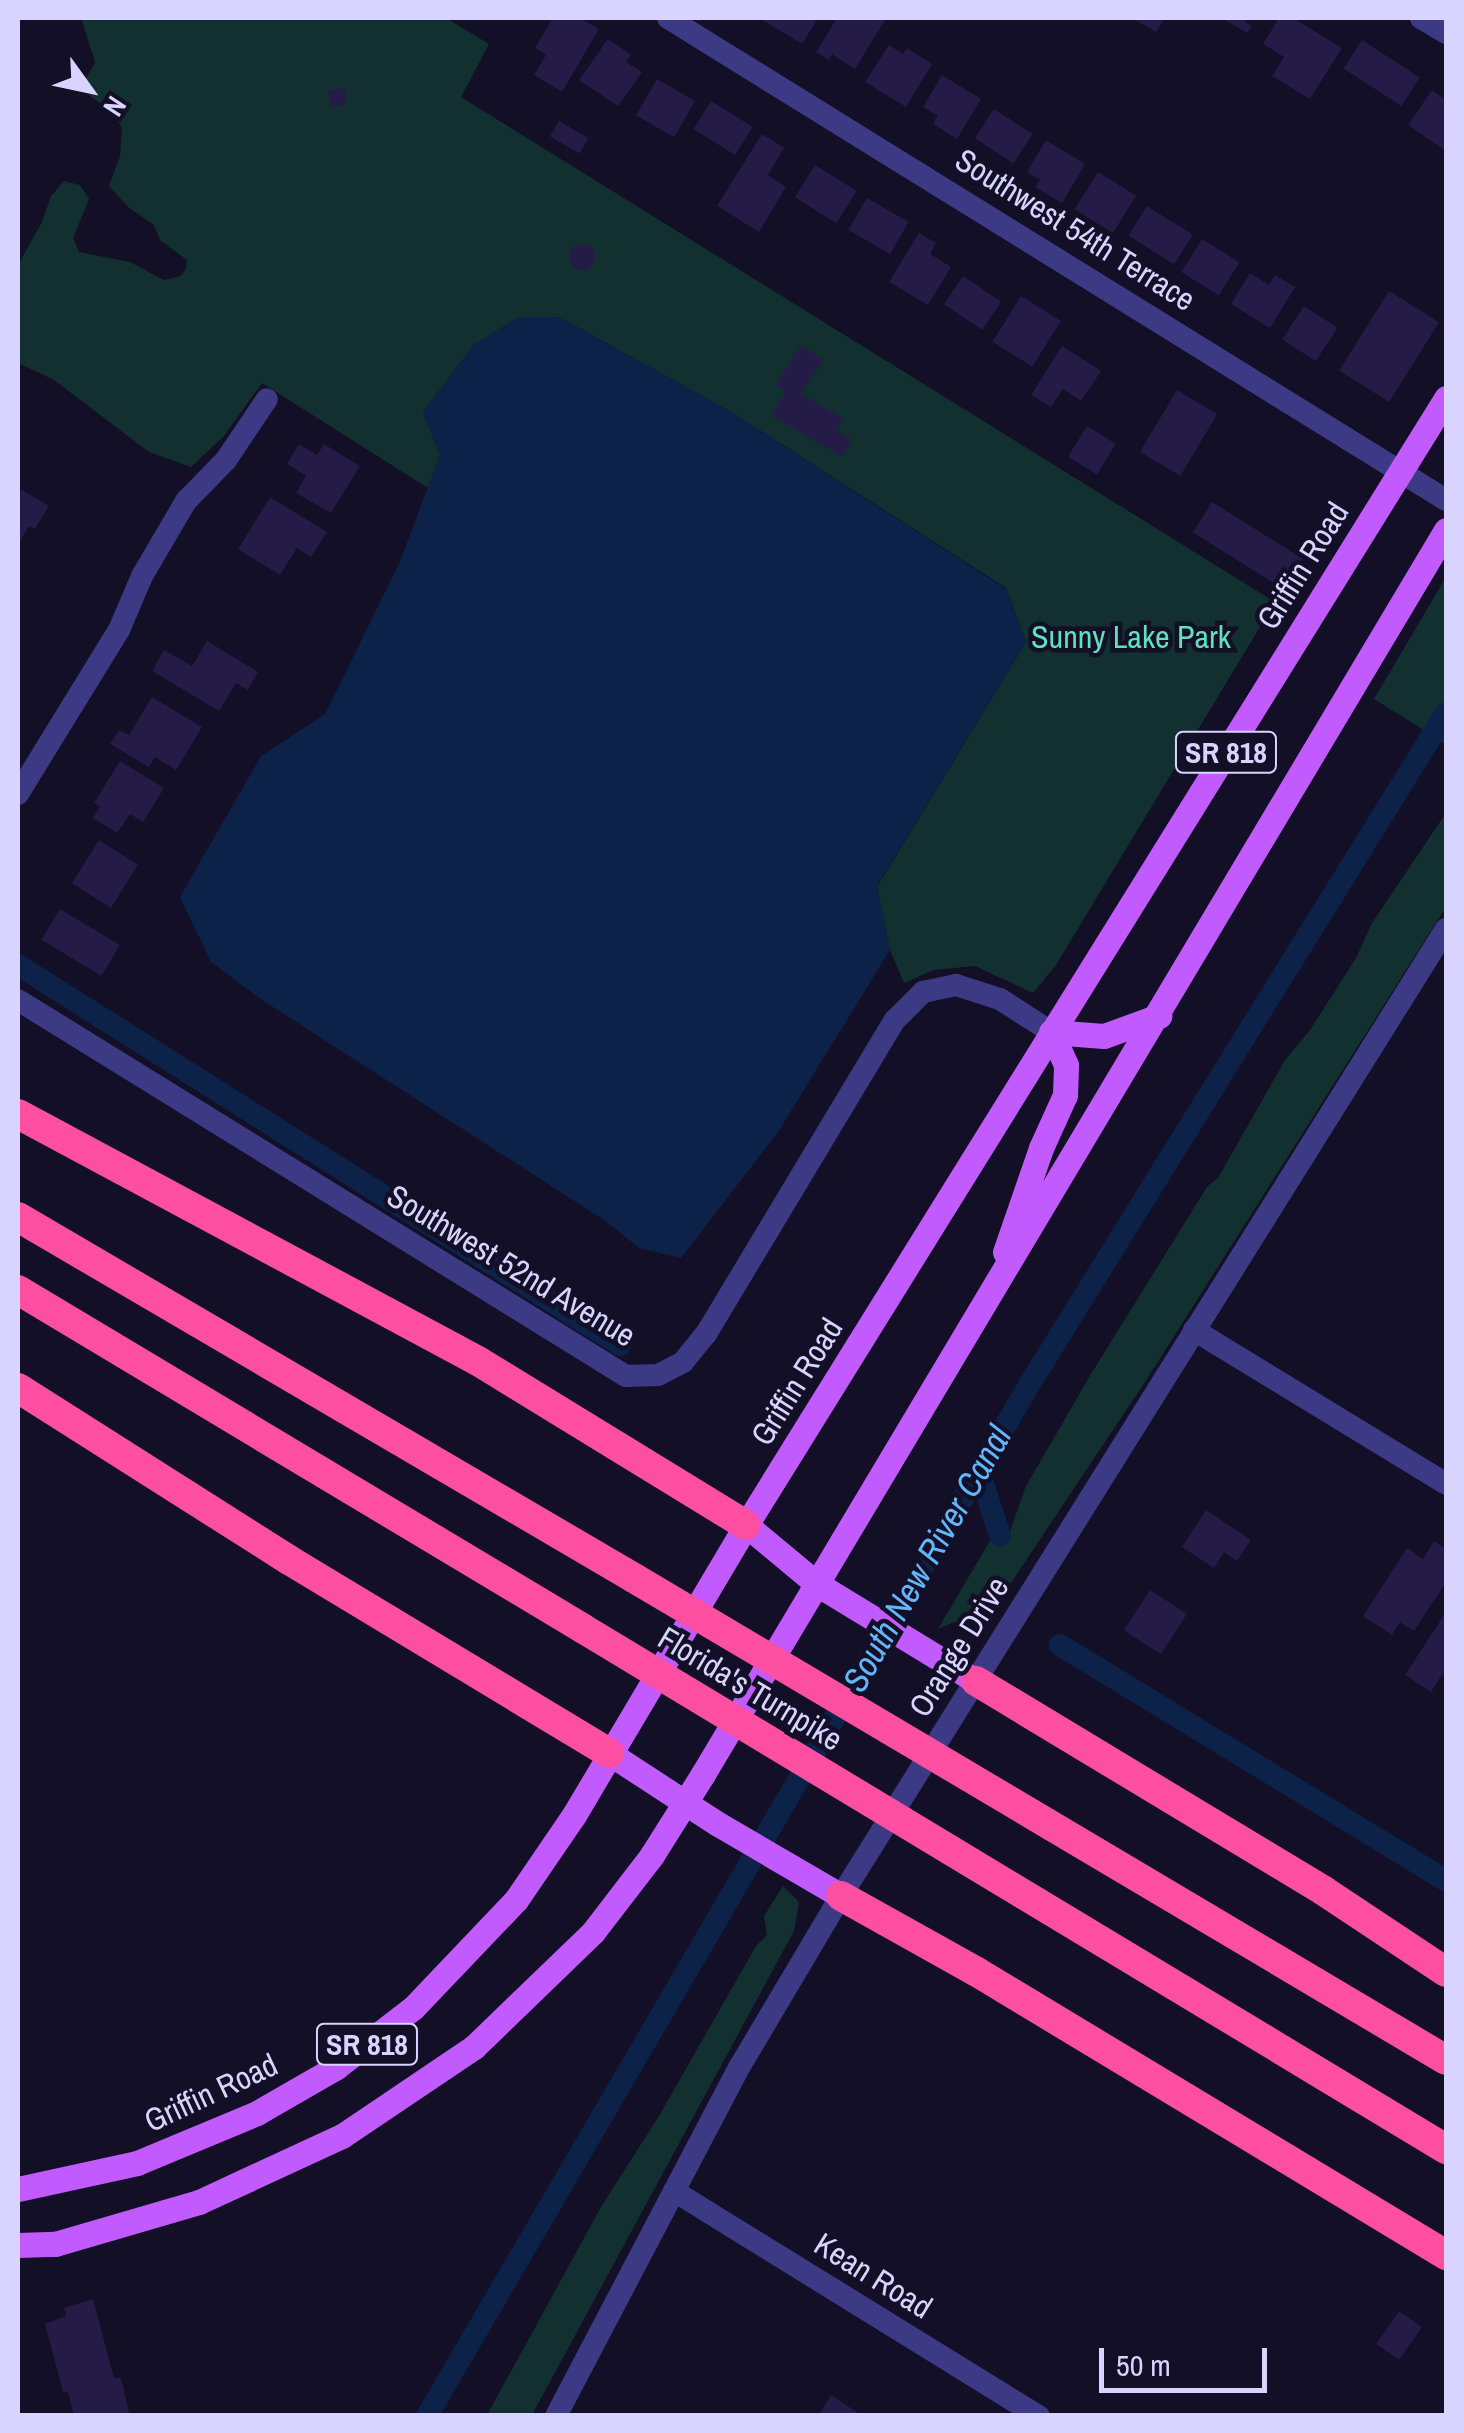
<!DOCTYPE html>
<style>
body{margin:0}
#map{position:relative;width:1464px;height:2433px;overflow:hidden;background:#130f26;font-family:"Archivo Narrow",sans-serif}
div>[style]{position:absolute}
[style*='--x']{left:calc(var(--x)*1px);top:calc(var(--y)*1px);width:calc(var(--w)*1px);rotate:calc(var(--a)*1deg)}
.green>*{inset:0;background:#12302f}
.water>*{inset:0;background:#0c2248}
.canal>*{height:22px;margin:-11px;padding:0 11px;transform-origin:11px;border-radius:11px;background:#0c2248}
.building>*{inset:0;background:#241b47;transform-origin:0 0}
.round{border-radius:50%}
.minor>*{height:22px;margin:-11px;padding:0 11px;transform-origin:11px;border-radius:11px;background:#3d3a85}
.major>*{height:25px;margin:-12.5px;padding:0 12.5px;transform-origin:12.5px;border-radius:12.5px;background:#c25bff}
.highway>*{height:30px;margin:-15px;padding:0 15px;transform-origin:15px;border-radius:15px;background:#ff4fa3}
.highway-bridge>*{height:30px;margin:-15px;padding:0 15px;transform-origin:15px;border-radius:15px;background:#ff4fa3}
span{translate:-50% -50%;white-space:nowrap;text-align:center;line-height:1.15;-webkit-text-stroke:9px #130f26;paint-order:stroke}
.shield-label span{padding:2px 8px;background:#130f26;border:2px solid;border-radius:8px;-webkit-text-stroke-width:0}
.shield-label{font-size:30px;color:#d9d4ff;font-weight:700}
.street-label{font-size:32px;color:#d9d4ff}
.park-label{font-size:32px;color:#5fe0c0}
.water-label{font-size:35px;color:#62b6ff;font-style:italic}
.frame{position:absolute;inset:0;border:20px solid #d9d4ff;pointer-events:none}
.north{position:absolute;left:40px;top:40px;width:100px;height:100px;-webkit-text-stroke:8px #130f26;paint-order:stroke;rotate:123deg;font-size:28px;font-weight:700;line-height:40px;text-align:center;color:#d9d4ff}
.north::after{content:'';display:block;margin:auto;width:35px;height:45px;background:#d9d4ff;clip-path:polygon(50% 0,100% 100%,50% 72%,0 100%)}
.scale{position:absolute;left:1099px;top:2348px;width:168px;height:45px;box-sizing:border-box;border:5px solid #d9d4ff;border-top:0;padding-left:12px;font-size:30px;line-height:35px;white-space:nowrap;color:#d9d4ff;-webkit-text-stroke:8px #130f26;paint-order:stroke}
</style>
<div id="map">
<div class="green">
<div style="clip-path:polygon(77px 18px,446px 18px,489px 44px,461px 97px,1275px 602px,1056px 965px,1033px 993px,975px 966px,934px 970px,904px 983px,890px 950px,877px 887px,1026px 642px,1006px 588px,731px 412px,559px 317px,518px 317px,473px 346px,423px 412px,440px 455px,428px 488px,262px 383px,224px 436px,191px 467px,149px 452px,54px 380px,18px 363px,18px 265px,42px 222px,51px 196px,64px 181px,80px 185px,89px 199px,73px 238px,79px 252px,130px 262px,164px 280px,181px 276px,186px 269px,187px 260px,160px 240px,154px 225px,128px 207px,109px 186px,120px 156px,122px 128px,111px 110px,91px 97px,83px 84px,95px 62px,82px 21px)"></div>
<div style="clip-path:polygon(1446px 577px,1446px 744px,1374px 699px)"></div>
<div style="clip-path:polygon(1446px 813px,1446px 907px,1145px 1382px,983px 1625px,954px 1622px,938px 1629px,991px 1539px,1009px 1534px,1026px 1486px,1091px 1374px,1207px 1187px,1218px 1178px,1285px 1060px,1310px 1030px,1356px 958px,1372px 923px)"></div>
<div style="clip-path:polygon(783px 1886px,799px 1902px,794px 1931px,532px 2415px,487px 2415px,601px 2207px,659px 2116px,756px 1946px,767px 1935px,764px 1916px)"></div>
</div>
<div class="water">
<div style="clip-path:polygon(518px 317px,559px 317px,731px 412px,1006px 589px,1026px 642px,877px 886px,890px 950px,778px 1132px,681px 1258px,639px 1248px,604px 1220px,259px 998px,211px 962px,180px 897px,261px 756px,325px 714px,399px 564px,440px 455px,423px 412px,473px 346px)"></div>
</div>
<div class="canal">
<div style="--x:18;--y:965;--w:712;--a:32.26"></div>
<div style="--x:979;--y:1471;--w:68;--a:72.1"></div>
<div style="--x:1060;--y:1645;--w:452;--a:31.4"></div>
<div style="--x:427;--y:2416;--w:1194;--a:-59.72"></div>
<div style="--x:1029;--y:1385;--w:791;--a:-58.18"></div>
</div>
<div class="building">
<div style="clip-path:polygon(553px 18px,580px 18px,599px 29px,562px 92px,534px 75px,546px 55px,535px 48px)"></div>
<div style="clip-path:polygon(759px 18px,818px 18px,802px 44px)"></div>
<div style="clip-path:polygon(837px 18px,885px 20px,855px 69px,832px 54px,829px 60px,816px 52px)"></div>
<div style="clip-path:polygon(1132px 18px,1165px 18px,1156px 32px)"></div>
<div style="clip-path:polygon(1222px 18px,1248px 18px,1245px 22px,1252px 26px,1247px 33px)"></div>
<div style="clip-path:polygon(1279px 18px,1293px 18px,1342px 48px,1310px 99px,1272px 76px,1284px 57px,1263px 44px)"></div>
<div style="clip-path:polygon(608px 39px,631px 55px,626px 62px,642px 72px,618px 106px,579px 80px)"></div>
<div style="left:1362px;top:40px;width:69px;height:34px;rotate:33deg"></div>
<div style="clip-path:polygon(889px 45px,903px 54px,907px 48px,932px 64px,906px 107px,865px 82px)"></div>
<div style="clip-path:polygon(942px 75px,981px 99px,957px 139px,933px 124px,938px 116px,923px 107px)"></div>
<div style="left:657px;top:79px;width:44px;height:42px;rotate:30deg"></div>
<div style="clip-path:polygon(345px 88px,346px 104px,330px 107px,328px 91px)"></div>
<div style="clip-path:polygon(1432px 90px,1446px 100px,1446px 151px,1408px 125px)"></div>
<div style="left:711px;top:101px;width:49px;height:33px;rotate:32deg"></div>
<div style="left:994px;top:109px;width:46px;height:35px;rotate:33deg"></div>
<div style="left:559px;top:121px;width:34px;height:18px;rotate:30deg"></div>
<div style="clip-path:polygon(762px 134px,784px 148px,768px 175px,786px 187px,759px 232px,717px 206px)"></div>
<div style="clip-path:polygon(1046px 140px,1085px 164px,1062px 203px,1035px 187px,1040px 180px,1027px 172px)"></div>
<div style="left:815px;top:165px;width:49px;height:38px;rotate:32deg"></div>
<div style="left:1098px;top:172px;width:45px;height:44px;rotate:32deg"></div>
<div style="left:867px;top:198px;width:48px;height:37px;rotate:30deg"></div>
<div style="left:1147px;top:206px;width:54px;height:35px;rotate:32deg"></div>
<div style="clip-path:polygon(919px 233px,936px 243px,930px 254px,951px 267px,928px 305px,889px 282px)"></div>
<div style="left:1202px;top:239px;width:44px;height:39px;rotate:32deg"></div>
<div class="round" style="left:569px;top:244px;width:26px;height:26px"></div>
<div style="clip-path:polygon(1250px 273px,1269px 285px,1275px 275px,1295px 287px,1270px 328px,1231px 304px)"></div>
<div style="left:963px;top:276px;width:46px;height:34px;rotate:34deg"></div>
<div style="left:1389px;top:291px;width:59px;height:94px;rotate:32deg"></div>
<div style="left:1021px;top:296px;width:47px;height:54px;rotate:32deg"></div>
<div style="left:1304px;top:306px;width:40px;height:40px;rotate:33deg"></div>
<div style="clip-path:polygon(800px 346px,823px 359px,801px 394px,844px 419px,837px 431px,852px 440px,842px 457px,772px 415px,786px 391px,776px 385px)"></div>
<div style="clip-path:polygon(1062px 346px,1101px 371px,1081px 401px,1063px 389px,1051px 407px,1031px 395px)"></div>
<div style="left:1177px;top:390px;width:47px;height:72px;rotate:31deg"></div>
<div style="left:1087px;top:426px;width:34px;height:36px;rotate:32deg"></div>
<div style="clip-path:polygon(299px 444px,317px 455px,324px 444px,360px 466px,331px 513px,296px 493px,306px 476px,287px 464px)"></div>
<div style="clip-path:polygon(22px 490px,49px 506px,35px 529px,29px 526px,18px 545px,18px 496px)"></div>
<div style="clip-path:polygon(270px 497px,327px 532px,311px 557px,297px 548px,280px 575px,238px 549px)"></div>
<div style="left:1212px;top:502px;width:107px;height:36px;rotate:32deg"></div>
<div style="clip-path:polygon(207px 641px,258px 672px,248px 690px,236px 683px,219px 711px,152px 671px,164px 650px,192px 666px)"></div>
<div style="clip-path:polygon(152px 697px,202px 727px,176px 770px,155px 757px,149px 767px,110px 744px,119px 730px,129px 735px)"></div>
<div style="clip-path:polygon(120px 761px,164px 788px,143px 822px,130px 814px,117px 833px,93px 818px,100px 806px,94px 803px)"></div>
<div style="left:99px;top:840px;width:46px;height:51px;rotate:32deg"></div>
<div style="left:60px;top:909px;width:70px;height:36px;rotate:31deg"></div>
<div style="clip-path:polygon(1206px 1510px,1251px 1540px,1237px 1561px,1224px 1552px,1214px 1568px,1182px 1547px)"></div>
<div style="clip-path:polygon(1434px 1541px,1446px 1549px,1446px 1582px,1414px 1631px,1400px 1622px,1392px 1635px,1363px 1616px,1407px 1548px,1423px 1559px)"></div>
<div style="left:1150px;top:1590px;width:44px;height:48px;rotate:33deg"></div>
<div style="clip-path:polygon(1446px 1612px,1446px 1676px,1442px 1674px,1431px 1692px,1405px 1675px)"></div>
<div style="clip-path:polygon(93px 2299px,114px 2378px,121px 2378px,130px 2416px,74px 2416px,68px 2392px,63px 2392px,45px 2324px,66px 2316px,64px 2308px)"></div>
<div style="left:1399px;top:2311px;width:28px;height:40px;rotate:35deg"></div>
<div style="clip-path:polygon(831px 2395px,863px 2416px,818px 2416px)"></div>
</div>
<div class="minor">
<div style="--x:668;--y:18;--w:915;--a:31.78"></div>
<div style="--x:1421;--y:18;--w:29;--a:31"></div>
<div style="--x:18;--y:794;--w:193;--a:-58.4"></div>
<div style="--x:119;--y:630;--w:59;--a:-66.9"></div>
<div style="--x:142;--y:576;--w:87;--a:-59.6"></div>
<div style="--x:186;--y:501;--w:57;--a:-45.7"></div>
<div style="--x:226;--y:460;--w:73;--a:-56.1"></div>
<div style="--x:18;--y:1000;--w:715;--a:31.73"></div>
<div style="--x:626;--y:1376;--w:32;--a:-2"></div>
<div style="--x:658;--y:1375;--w:28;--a:-27"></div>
<div style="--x:683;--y:1362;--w:36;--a:-51"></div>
<div style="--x:706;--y:1334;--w:366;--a:-59"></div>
<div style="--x:895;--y:1020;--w:40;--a:-45"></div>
<div style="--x:923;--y:992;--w:34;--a:-12"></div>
<div style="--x:956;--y:985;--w:46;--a:17.7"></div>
<div style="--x:1000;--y:999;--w:61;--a:32.9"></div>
<div style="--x:1194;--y:1330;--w:295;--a:31.4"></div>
<div style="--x:674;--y:2191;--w:429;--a:31.7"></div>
<div style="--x:556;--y:2416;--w:395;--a:-62.3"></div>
<div style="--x:740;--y:2066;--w:198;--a:-59.3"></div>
<div style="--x:841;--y:1896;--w:1141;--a:-57.97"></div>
</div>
<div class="major">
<div style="--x:1051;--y:1032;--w:53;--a:4.3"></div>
<div style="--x:1104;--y:1036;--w:59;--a:-20"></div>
<div style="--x:1005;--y:1252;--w:110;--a:-70.9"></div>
<div style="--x:1041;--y:1148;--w:58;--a:-65.6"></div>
<div style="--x:1065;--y:1095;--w:30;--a:-88"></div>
<div style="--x:1066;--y:1065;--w:36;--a:-114"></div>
<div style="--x:746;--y:1525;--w:92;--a:39.7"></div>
<div style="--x:817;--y:1584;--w:186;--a:31.4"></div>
<div style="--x:609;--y:1753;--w:130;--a:33.1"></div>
<div style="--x:718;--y:1824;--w:143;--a:30.3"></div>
<div style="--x:18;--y:2189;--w:122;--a:-12.3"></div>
<div style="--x:137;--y:2163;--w:130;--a:-22.6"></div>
<div style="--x:257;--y:2113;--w:90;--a:-30"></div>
<div style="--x:335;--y:2068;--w:98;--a:-37.6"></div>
<div style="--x:413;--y:2008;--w:149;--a:-46.4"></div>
<div style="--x:516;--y:1900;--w:103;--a:-55.7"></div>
<div style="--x:574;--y:1815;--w:337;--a:-59.3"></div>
<div style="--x:746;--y:1525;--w:1327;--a:-58.15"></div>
<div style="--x:18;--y:2245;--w:37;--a:-2"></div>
<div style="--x:55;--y:2244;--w:150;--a:-16.3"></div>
<div style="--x:199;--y:2202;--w:157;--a:-24.8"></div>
<div style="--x:342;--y:2136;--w:159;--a:-34"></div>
<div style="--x:474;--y:2047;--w:165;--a:-44"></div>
<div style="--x:593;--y:1932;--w:97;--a:-52.5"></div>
<div style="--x:652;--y:1855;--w:96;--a:-57.8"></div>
<div style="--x:703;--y:1774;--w:1449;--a:-59.15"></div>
</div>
<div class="highway">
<div style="--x:18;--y:1114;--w:522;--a:28.23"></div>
<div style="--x:478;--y:1361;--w:314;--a:31.5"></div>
<div style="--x:18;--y:1217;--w:714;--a:30.37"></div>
<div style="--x:18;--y:1290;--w:658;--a:30.93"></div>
<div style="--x:18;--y:1388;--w:321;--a:32.4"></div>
<div style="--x:289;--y:1560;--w:374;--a:31.1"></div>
<div style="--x:976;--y:1681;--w:406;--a:31.1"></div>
<div style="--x:1324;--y:1891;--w:146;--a:33.6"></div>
<div style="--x:841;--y:1896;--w:156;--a:29.2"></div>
<div style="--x:977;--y:1972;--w:548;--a:31.11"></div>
</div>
<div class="highway-bridge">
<div style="--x:634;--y:1578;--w:944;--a:30.69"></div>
<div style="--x:582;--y:1628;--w:1009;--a:31.09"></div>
</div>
<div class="shield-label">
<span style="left:1226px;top:752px">SR 818</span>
<span style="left:367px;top:2044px">SR 818</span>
</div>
<div class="street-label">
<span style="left:1075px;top:230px;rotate:32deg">Southwest 54th Terrace</span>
<span style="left:1303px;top:566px;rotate:-58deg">Griffin Road</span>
<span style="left:511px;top:1266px;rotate:31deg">Southwest 52nd Avenue</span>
<span style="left:797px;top:1382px;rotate:-58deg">Griffin Road</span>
<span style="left:959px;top:1647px;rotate:-58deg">Orange Drive</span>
<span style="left:750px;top:1689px;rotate:31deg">Florida's Turnpike</span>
<span style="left:211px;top:2093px;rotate:-25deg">Griffin Road</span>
<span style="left:873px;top:2276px;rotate:32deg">Kean Road</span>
</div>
<div class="park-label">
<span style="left:1131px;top:637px">Sunny Lake Park</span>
</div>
<div class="water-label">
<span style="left:927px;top:1559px;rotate:-60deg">South New River Canal</span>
</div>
<div class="frame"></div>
<div class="north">N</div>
<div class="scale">50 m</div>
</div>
